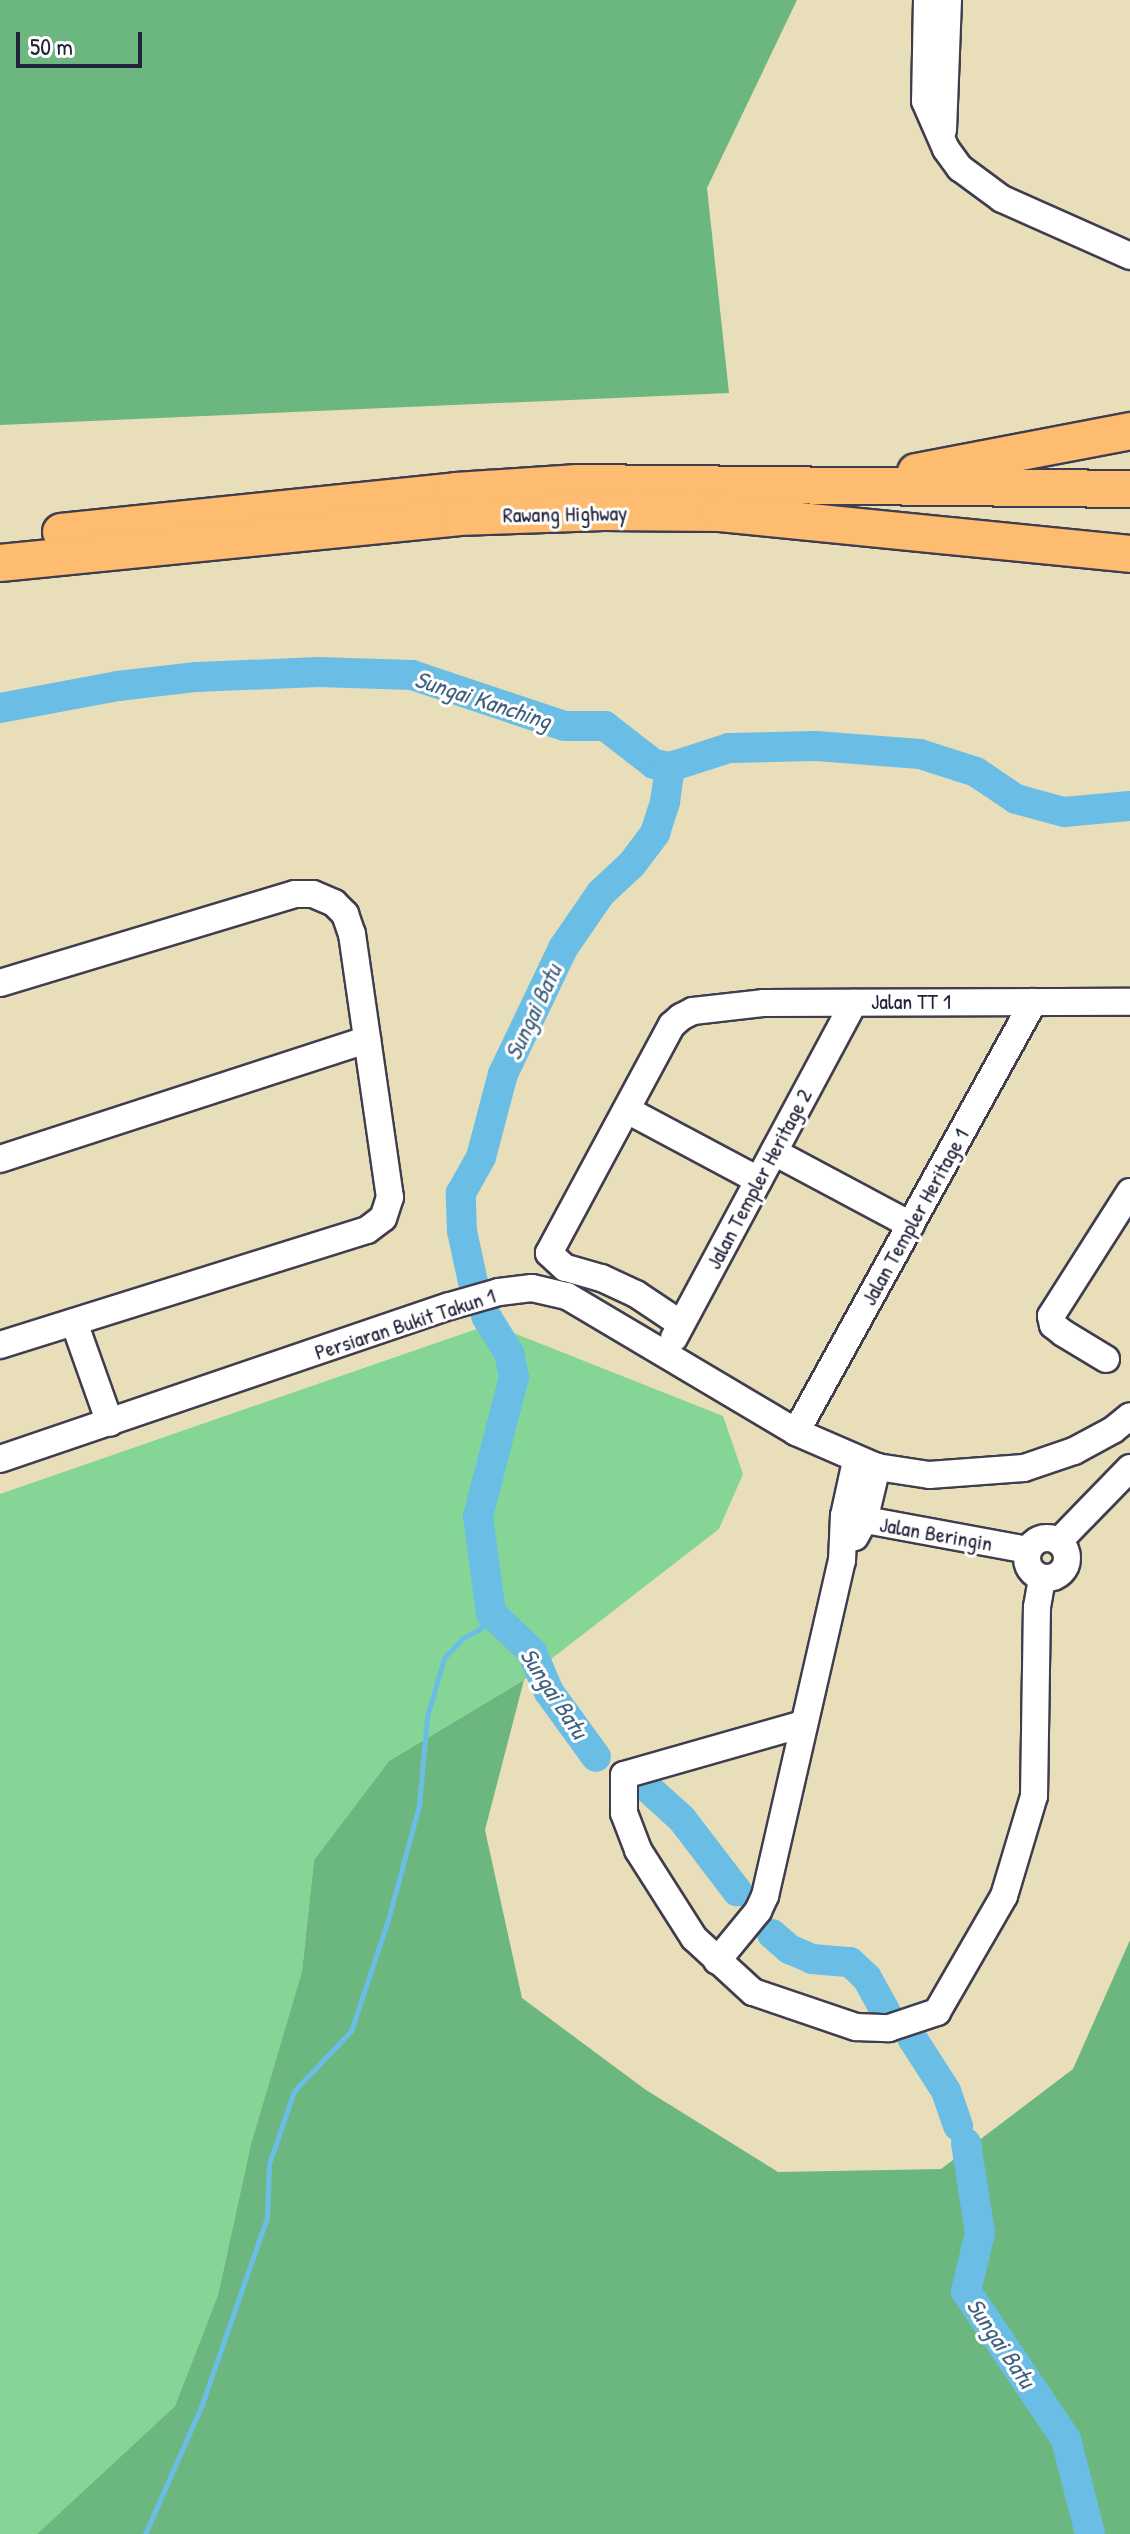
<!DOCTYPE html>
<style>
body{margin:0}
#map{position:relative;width:1130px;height:2534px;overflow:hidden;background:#e8dfba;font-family:"Patrick Hand",sans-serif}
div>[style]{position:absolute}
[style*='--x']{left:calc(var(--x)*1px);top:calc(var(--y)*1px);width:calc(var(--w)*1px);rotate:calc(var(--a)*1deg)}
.green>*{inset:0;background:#85d696}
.forest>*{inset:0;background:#6cb77f}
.stream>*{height:5px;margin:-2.5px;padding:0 2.5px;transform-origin:2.5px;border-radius:2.5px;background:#6abee6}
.river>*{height:30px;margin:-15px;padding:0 15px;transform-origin:15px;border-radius:15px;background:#6abee6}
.roads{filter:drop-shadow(2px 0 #403e4e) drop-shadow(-2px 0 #403e4e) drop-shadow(0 2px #403e4e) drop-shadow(0 -2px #403e4e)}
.minor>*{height:26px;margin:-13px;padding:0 13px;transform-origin:13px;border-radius:13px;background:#fff}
.minor>.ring{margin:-13px;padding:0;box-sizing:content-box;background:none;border:26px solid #fff;border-radius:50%}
.highway>*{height:36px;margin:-18px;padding:0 18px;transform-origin:18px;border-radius:18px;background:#febc70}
span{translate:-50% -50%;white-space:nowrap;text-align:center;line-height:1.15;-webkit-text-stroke:6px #fff;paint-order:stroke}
.street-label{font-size:22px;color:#22223b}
.water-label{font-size:24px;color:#3f607f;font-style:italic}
.scale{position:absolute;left:16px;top:32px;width:126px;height:36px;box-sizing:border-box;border:4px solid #22223b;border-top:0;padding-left:10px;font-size:24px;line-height:28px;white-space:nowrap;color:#22223b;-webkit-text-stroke:6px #fff;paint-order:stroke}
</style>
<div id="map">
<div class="green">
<div style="clip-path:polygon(491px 1324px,723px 1416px,743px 1474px,719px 1529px,524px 1680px,389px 1761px,314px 1860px,302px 1971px,251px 2144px,218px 2295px,175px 2406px,37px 2534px,0 2534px,0 1494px)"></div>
</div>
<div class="forest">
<div style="clip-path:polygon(0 0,797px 0,707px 188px,729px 393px,0 425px)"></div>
<div style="clip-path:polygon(524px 1680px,485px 1830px,522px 1998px,646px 2090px,778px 2172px,941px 2169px,1073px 2069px,1130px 1940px,1130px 2534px,37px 2534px,175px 2406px,218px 2295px,251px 2144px,302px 1971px,314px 1860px,389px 1761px)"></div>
</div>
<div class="stream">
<div style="--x:145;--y:2534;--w:139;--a:-66.2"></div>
<div style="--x:201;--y:2407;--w:200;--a:-70.8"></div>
<div style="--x:267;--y:2218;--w:54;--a:-87.9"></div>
<div style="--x:269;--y:2164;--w:77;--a:-71.1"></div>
<div style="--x:294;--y:2091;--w:83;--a:-46.5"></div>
<div style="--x:351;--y:2031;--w:117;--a:-71.6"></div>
<div style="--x:388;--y:1920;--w:119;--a:-74.9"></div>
<div style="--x:419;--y:1805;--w:88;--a:-84.8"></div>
<div style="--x:427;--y:1717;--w:61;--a:-73.9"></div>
<div style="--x:444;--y:1658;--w:28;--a:-46"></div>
<div style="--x:463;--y:1638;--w:19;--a:-28"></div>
<div style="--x:480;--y:1629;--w:19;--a:-55"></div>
</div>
<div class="river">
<div style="--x:0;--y:708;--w:120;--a:-10.6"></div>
<div style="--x:118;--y:686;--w:79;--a:-6.6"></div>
<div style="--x:196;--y:677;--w:123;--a:-2.3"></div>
<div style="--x:319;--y:672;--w:93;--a:1.8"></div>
<div style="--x:412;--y:675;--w:160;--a:18.5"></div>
<div style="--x:564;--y:726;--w:41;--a:0"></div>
<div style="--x:605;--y:726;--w:62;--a:37.8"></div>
<div style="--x:654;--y:764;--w:16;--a:11"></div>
<div style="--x:670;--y:767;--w:62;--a:-17.9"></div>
<div style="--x:729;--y:748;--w:87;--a:-1.3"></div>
<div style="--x:816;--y:746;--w:104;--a:4.4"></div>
<div style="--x:920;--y:754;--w:59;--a:17.8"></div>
<div style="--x:976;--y:772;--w:48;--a:34"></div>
<div style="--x:1016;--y:799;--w:50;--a:15.2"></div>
<div style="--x:1064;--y:812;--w:66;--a:-5.2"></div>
<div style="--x:473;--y:1282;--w:52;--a:-102.2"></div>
<div style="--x:462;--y:1231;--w:38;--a:-92"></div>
<div style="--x:461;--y:1193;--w:41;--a:-60.9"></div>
<div style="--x:481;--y:1157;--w:86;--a:-75.2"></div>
<div style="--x:503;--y:1074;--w:140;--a:-64.5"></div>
<div style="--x:563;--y:948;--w:67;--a:-55.4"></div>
<div style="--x:601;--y:893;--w:42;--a:-43.1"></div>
<div style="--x:632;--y:864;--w:39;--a:-53"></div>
<div style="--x:655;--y:833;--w:33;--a:-72"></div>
<div style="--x:665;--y:802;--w:35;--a:-82"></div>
<div style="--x:486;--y:1316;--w:44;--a:58.1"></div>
<div style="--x:509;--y:1353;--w:25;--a:78"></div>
<div style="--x:514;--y:1377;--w:144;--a:104.5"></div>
<div style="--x:478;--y:1516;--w:98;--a:82.4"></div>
<div style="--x:491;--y:1613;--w:57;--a:43.6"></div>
<div style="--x:532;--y:1652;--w:43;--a:67"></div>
<div style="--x:549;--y:1692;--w:80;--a:54.1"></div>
<div style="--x:650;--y:1790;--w:43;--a:42.2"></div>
<div style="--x:682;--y:1819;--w:91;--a:52.6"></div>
<div style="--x:772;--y:1934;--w:23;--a:41"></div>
<div style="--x:789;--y:1949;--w:25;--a:23"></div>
<div style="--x:812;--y:1959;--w:38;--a:5"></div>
<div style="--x:850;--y:1962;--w:23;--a:43"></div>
<div style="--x:867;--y:1978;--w:43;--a:61.1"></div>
<div style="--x:912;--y:2038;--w:63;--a:57.3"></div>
<div style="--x:946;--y:2091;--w:37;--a:71"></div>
<div style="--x:966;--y:2143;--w:91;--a:81.2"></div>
<div style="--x:980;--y:2233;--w:60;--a:103.6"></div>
<div style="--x:966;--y:2291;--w:179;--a:56"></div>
<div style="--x:1066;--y:2439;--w:98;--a:75.8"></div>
</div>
<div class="roads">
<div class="minor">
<div style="--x:927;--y:0;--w:101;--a:91.1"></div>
<div style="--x:925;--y:101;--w:52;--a:66.4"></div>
<div style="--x:946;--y:149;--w:24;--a:54"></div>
<div style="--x:960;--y:168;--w:52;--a:36.4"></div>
<div style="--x:1002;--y:199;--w:140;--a:24"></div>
<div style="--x:943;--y:130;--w:130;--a:-87.8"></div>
<div style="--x:0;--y:983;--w:308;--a:-16.8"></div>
<div style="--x:295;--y:894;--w:18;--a:0"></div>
<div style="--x:313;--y:894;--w:23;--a:23"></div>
<div style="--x:334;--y:903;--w:16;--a:45"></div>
<div style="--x:345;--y:914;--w:21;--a:71"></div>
<div style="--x:352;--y:934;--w:266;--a:81.8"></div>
<div style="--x:390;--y:1197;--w:22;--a:108"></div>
<div style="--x:383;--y:1218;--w:20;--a:143"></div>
<div style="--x:367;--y:1230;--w:385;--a:162.6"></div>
<div style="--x:627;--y:1110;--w:149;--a:28.1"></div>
<div style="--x:774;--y:1152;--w:155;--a:28.1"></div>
<div style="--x:0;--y:1159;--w:386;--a:-18"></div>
<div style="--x:74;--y:1322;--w:107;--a:70.4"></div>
<div style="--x:681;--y:1324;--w:54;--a:-146.3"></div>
<div style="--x:636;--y:1294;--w:38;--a:-155"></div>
<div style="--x:601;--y:1278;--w:37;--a:-164"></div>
<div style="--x:565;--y:1268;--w:22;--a:-137"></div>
<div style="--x:549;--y:1253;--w:259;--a:-61.7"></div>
<div style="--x:672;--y:1025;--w:12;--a:-42"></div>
<div style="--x:681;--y:1017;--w:13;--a:-27"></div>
<div style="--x:693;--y:1011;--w:70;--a:-6.5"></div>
<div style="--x:763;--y:1003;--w:367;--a:-0.2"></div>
<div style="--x:674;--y:1338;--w:380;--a:-61.8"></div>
<div style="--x:1106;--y:1359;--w:50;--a:-148.8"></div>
<div style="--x:1063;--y:1333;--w:13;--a:-141"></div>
<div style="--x:1053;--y:1325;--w:9;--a:-103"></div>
<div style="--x:1051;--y:1316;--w:147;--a:-57.5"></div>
<div style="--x:796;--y:1432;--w:491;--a:-61.1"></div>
<div style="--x:0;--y:1459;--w:475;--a:-18.8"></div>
<div style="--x:450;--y:1306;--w:51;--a:-15.9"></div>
<div style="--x:499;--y:1292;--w:33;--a:-7"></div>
<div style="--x:532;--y:1288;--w:36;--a:13"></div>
<div style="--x:567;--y:1296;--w:266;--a:30.7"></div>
<div style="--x:796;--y:1432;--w:88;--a:23.4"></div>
<div style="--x:877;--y:1467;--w:53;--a:8.7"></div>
<div style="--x:929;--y:1475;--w:95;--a:-4.2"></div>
<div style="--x:1024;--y:1468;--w:53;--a:-18.8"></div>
<div style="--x:1074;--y:1451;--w:44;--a:-28.3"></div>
<div style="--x:1113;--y:1430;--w:22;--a:-39"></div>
<div style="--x:844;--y:1516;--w:187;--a:10.5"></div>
<div style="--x:855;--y:1537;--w:18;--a:-61"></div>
<div style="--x:864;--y:1521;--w:56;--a:-76.5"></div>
<div class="ring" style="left:1027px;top:1538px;width:14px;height:14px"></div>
<div style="--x:1059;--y:1541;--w:102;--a:-45.8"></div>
<div style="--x:803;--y:1724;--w:186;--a:164.1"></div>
<div style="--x:624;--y:1775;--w:38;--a:90"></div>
<div style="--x:624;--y:1813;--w:40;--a:69"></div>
<div style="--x:638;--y:1850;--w:104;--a:57.5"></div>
<div style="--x:694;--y:1938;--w:80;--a:42.5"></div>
<div style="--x:753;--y:1992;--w:109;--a:18.8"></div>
<div style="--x:856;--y:2027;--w:33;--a:2"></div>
<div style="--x:889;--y:2028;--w:51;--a:-18.4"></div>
<div style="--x:937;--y:2012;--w:134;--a:-60"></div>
<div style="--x:1004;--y:1896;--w:104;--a:-73.3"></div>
<div style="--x:1034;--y:1796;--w:189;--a:-89.1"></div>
<div style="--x:1037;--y:1607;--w:28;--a:-80"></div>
<div style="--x:717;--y:1961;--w:65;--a:-50.6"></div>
<div style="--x:758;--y:1911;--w:17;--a:-65"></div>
<div style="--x:765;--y:1896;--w:344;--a:-77.1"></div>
<div style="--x:842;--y:1561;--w:45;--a:-87.5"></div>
<div style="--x:844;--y:1516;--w:56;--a:-77.7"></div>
</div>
<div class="highway">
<div style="--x:916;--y:472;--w:218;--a:-10.8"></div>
<div style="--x:61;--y:532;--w:397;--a:-5.9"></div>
<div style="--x:456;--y:491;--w:122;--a:-3.8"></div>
<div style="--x:578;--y:483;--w:552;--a:0.62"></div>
<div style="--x:0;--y:563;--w:460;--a:-5.7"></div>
<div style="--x:458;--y:517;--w:146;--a:-2"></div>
<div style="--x:604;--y:512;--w:116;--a:0.5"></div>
<div style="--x:720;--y:513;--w:412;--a:5.7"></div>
</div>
</div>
<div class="street-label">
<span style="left:565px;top:514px;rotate:-1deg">Rawang Highway</span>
<span style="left:911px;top:1002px">Jalan TT 1</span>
<span style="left:759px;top:1179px;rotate:-62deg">Jalan Templer Heritage 2</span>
<span style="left:915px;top:1217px;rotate:-61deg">Jalan Templer Heritage 1</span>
<span style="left:405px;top:1324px;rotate:-18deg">Persiaran Bukit Takun 1</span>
<span style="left:936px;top:1534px;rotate:10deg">Jalan Beringin</span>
</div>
<div class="water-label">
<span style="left:483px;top:700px;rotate:18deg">Sungai Kanching</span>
<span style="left:533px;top:1012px;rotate:-65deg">Sungai Batu</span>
<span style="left:554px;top:1693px;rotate:57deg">Sungai Batu</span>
<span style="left:1001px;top:2343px;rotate:56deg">Sungai Batu</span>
</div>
<div class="scale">50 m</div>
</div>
